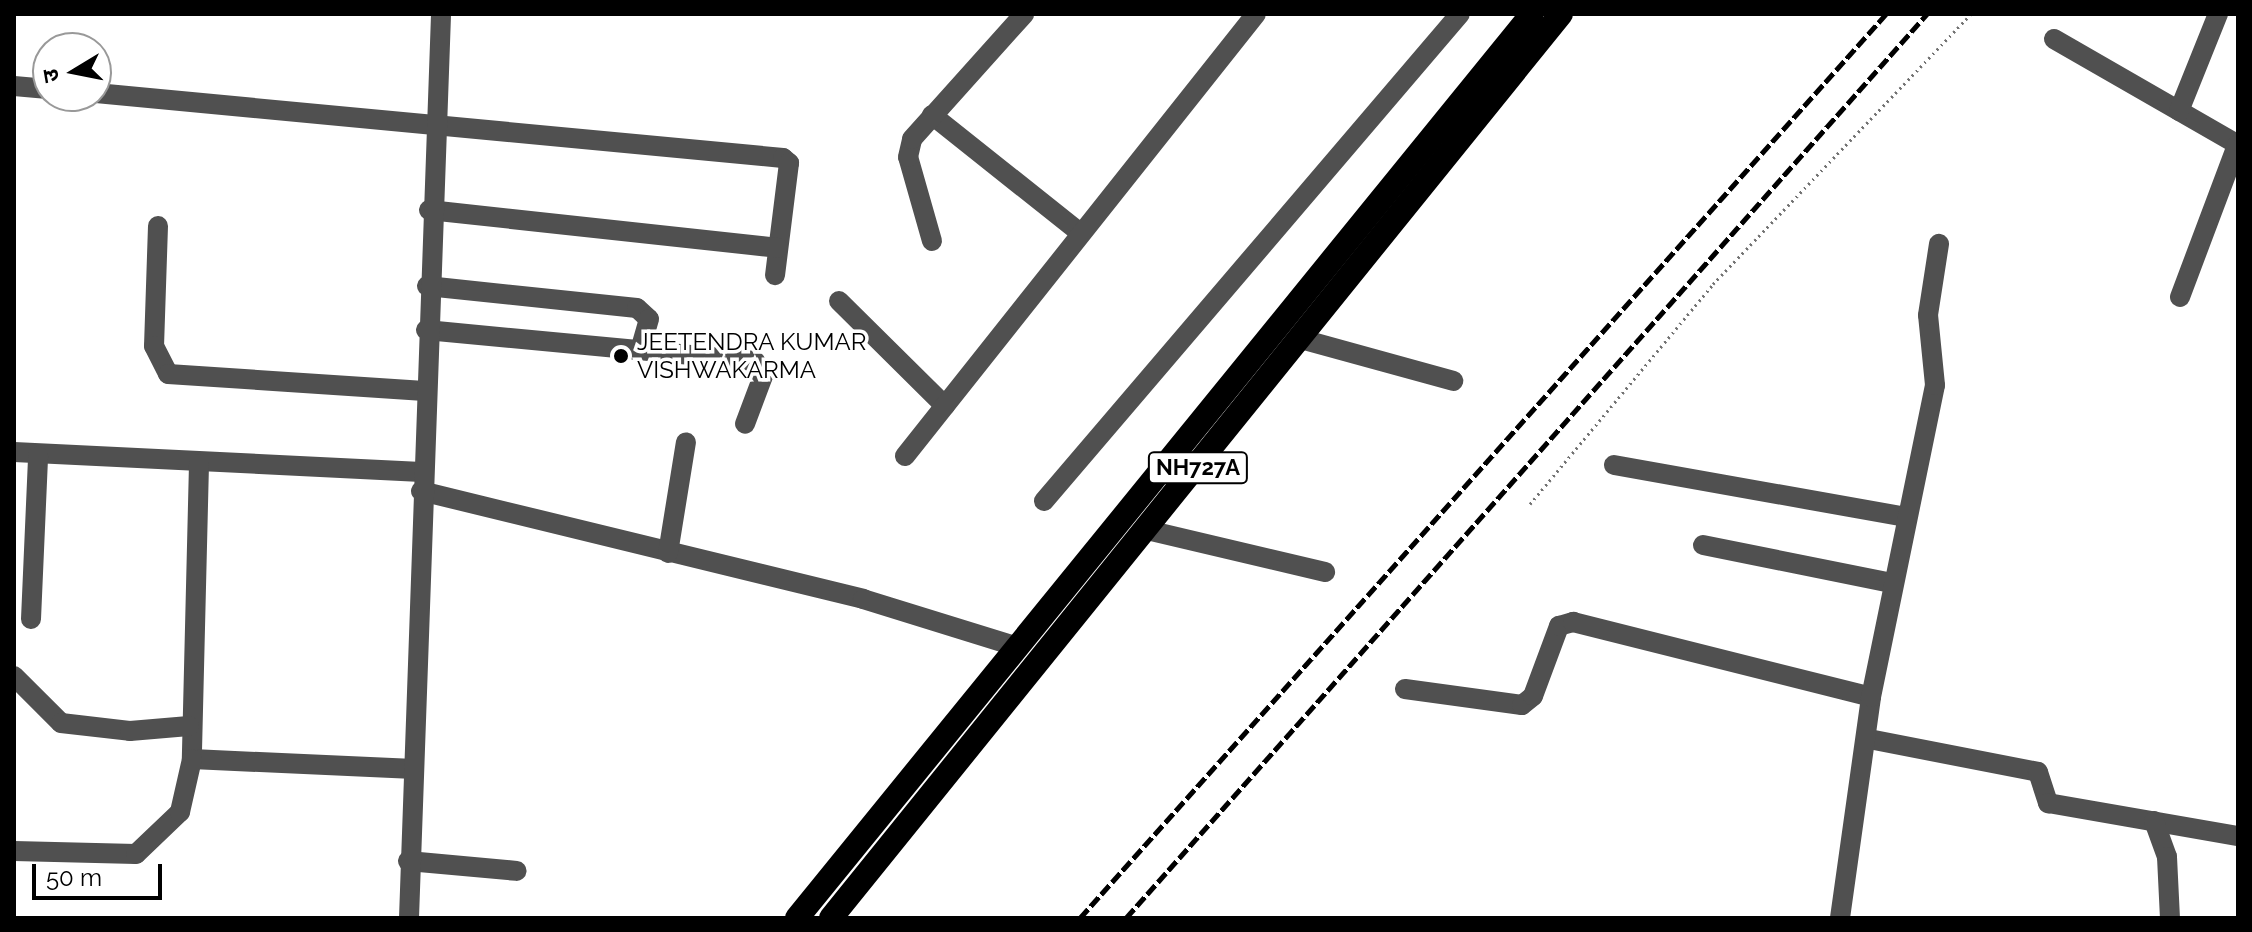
<!DOCTYPE html>
<meta charset="utf-8">
<style>
body{margin:0}
#map{position:relative;width:2252px;height:932px;overflow:hidden;background:#fff;font-family:Raleway,"Noto Sans Devanagari",sans-serif}
div>[style]{position:absolute}
[style*='--x']{left:calc(var(--x)*1px);top:calc(var(--y)*1px);width:calc(var(--w)*1px);rotate:calc(var(--a)*1deg)}
.path>*{height:3px;margin-top:-1.5px;transform-origin:0;background:repeating-linear-gradient(90deg,#727272 0 2px,transparent 0 6px)}
.minor>*{height:20px;margin:-10px;padding:0 10px;transform-origin:10px;border-radius:10px;background:#505050}
.highway>*{height:24px;margin:-12px;padding:0 12px;transform-origin:12px;border-radius:12px;background:#000}
.rail>*{height:5px;margin-top:-2.5px;transform-origin:0;background:repeating-linear-gradient(90deg,#000 0 12px,transparent 0 16px)}
.dots>*{width:22px;height:22px;translate:-50% -50%;box-sizing:border-box;border:4px solid #fff;border-radius:50%}
span{translate:-50% -50%;white-space:nowrap;text-align:center;line-height:1.15;-webkit-text-stroke:7px #fff;paint-order:stroke}
.shield-label span{padding:2px 6px;background:#fff;border:2px solid;border-radius:6px;-webkit-text-stroke-width:0}
.shield-label{font-size:22px;color:#000;font-weight:700}
.poi-label{font-size:24px;color:#000}
.left{translate:0 -50%;text-align:left}
.frame{position:absolute;inset:0;border:16px solid #000;pointer-events:none}
.north{position:absolute;left:32px;top:32px;width:80px;height:80px;box-sizing:border-box;background:#fff;border:2px solid #999;border-radius:50%;rotate:260deg;font-size:22px;font-weight:700;line-height:32px;text-align:center;color:#000}
.north::after{content:'';display:block;margin:auto;width:28px;height:36px;background:#000;clip-path:polygon(50% 0,100% 100%,50% 72%,0 100%)}
.scale{position:absolute;left:32px;top:864px;width:130px;height:36px;box-sizing:border-box;border:4px solid #000;border-top:0;padding-left:10px;font-size:24px;line-height:28px;white-space:nowrap;color:#000;-webkit-text-stroke:6px #fff;paint-order:stroke}
</style>
<div id="map">
<div class="path">
<div style="--x:1530;--y:504;--w:286;--a:-50.2"></div>
<div style="--x:1713;--y:284;--w:373;--a:-46.3"></div>
</div>
<div class="minor">
<div style="--x:2054;--y:39;--w:212;--a:29.9"></div>
<div style="--x:14;--y:86;--w:34;--a:5"></div>
<div style="--x:96;--y:93;--w:690;--a:5.4"></div>
<div style="--x:783;--y:158;--w:8;--a:40"></div>
<div style="--x:789;--y:163;--w:113;--a:97.1"></div>
<div style="--x:2179;--y:111;--w:105;--a:-68.1"></div>
<div style="--x:932;--y:115;--w:188;--a:38.5"></div>
<div style="--x:429;--y:210;--w:351;--a:6.2"></div>
<div style="--x:158;--y:226;--w:120;--a:91.9"></div>
<div style="--x:154;--y:346;--w:31;--a:63"></div>
<div style="--x:168;--y:374;--w:257;--a:3.8"></div>
<div style="--x:932;--y:241;--w:87;--a:-105.9"></div>
<div style="--x:908;--y:157;--w:18;--a:-77"></div>
<div style="--x:912;--y:139;--w:168;--a:-48.1"></div>
<div style="--x:427;--y:286;--w:211;--a:6"></div>
<div style="--x:637;--y:308;--w:16;--a:43"></div>
<div style="--x:649;--y:319;--w:32;--a:106"></div>
<div style="--x:2180;--y:297;--w:162;--a:-69.4"></div>
<div style="--x:839;--y:301;--w:149;--a:44.7"></div>
<div style="--x:426;--y:330;--w:330;--a:5.4"></div>
<div style="--x:755;--y:361;--w:17;--a:62"></div>
<div style="--x:763;--y:376;--w:51;--a:110.6"></div>
<div style="--x:1301;--y:339;--w:158;--a:15.4"></div>
<div style="--x:14;--y:452;--w:408;--a:2.8"></div>
<div style="--x:905;--y:456;--w:564;--a:-51.55"></div>
<div style="--x:199;--y:464;--w:295;--a:91.4"></div>
<div style="--x:192;--y:759;--w:217;--a:2.6"></div>
<div style="--x:1614;--y:465;--w:296;--a:10.1"></div>
<div style="--x:421;--y:491;--w:455;--a:13.7"></div>
<div style="--x:863;--y:599;--w:162;--a:17.2"></div>
<div style="--x:1044;--y:501;--w:640;--a:-49.5"></div>
<div style="--x:1147;--y:530;--w:183;--a:13.3"></div>
<div style="--x:1703;--y:545;--w:193;--a:11.4"></div>
<div style="--x:668;--y:553;--w:112;--a:-80.8"></div>
<div style="--x:31;--y:619;--w:163;--a:-87.5"></div>
<div style="--x:14;--y:676;--w:66;--a:45"></div>
<div style="--x:61;--y:723;--w:69;--a:6.6"></div>
<div style="--x:130;--y:731;--w:59;--a:-4.8"></div>
<div style="--x:1405;--y:689;--w:118;--a:7.8"></div>
<div style="--x:1522;--y:705;--w:14;--a:-39"></div>
<div style="--x:1533;--y:696;--w:75;--a:-69.6"></div>
<div style="--x:1559;--y:626;--w:15;--a:-16"></div>
<div style="--x:1573;--y:622;--w:307;--a:14.1"></div>
<div style="--x:1869;--y:739;--w:172;--a:11"></div>
<div style="--x:2038;--y:772;--w:33;--a:72"></div>
<div style="--x:2048;--y:803;--w:193;--a:9.9"></div>
<div style="--x:2154;--y:821;--w:38;--a:70"></div>
<div style="--x:2167;--y:857;--w:61;--a:87.2"></div>
<div style="--x:14;--y:851;--w:122;--a:1.4"></div>
<div style="--x:136;--y:854;--w:61;--a:-43.7"></div>
<div style="--x:180;--y:812;--w:54;--a:-77.2"></div>
<div style="--x:408;--y:861;--w:109;--a:5.2"></div>
<div style="--x:409;--y:918;--w:905;--a:-87.97"></div>
<div style="--x:1840;--y:918;--w:223;--a:-82"></div>
<div style="--x:1871;--y:697;--w:318;--a:-78.4"></div>
<div style="--x:1935;--y:385;--w:70;--a:-95.7"></div>
<div style="--x:1928;--y:315;--w:72;--a:-81.2"></div>
</div>
<div class="highway">
<div style="--x:797;--y:918;--w:1165;--a:-50.89"></div>
<div style="--x:831;--y:918;--w:1162;--a:-51.08"></div>
</div>
<div class="rail">
<div style="--x:1080;--y:918;--w:1211;--a:-48.28"></div>
<div style="--x:1126;--y:918;--w:1208;--a:-48.46"></div>
</div>
<div class="dots">
<div style="left:621px;top:356px;background:#000"></div>
</div>
<div class="shield-label">
<span style="left:1198px;top:468px">NH727A</span>
</div>
<div class="poi-label">
<span class="left" style="left:637px;top:356px">JEETENDRA KUMAR<br>VISHWAKARMA</span>
</div>
<div class="frame"></div>
<div class="north">उ</div>
<div class="scale">50 m</div>
</div>
